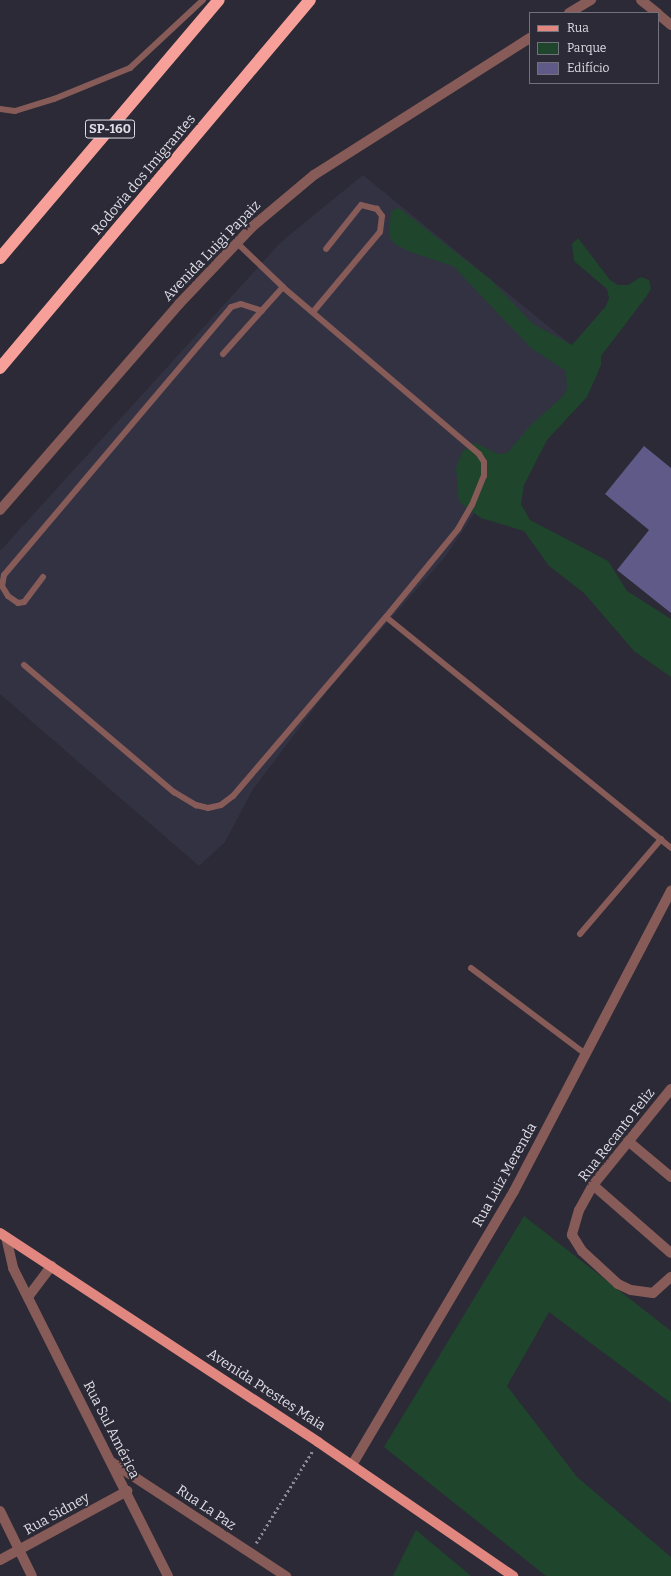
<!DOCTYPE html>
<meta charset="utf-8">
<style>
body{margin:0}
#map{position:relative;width:671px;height:1576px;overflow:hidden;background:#2b2a36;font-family:Bitter,serif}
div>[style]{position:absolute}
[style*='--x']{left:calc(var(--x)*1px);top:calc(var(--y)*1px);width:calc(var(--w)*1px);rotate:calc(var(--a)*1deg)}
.built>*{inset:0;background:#333243}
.green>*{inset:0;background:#1f452d}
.building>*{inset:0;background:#5f5a87}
.path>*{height:2.5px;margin-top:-1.25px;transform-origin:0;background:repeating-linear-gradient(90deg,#8c8b95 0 2px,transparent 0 5px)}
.service>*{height:6px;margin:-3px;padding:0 3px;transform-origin:3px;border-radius:3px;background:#875b57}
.minor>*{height:10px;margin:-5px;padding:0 5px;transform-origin:5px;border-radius:5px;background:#875b57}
.tertiary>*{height:10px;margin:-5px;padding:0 5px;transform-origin:5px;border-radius:5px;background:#875b57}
.primary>*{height:10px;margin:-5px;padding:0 5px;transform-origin:5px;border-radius:5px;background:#e18780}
.motorway>*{height:12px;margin:-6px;padding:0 6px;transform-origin:6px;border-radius:6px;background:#f7a099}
span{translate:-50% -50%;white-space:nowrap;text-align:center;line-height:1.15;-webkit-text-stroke:3.5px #2b2a36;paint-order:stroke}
.shield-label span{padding:1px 3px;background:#2b2a36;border:1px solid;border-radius:3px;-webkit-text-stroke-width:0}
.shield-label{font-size:13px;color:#dfdee6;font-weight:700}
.street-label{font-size:14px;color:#dfdee6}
.legend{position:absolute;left:529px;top:12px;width:130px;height:72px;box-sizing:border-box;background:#2b2a36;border:1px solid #73727c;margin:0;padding:5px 7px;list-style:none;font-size:12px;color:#dfdee6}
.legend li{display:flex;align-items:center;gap:8px;height:20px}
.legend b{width:20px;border:1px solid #73727c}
</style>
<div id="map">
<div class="built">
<div style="clip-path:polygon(363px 175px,592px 362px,490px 490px,445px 557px,328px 690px,253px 789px,225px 842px,199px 866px,0 694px,0 551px,281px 242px)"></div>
</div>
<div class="green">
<div style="clip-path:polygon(399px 208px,491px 280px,533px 324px,572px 345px,606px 306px,609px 298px,607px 289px,574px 261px,572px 244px,578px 238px,610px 280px,618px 285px,628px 285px,641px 277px,649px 280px,651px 289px,646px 297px,601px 356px,601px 365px,587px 397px,547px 440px,524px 485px,521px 504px,530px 520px,608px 561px,627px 591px,671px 619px,671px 677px,634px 651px,584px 593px,549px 566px,524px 531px,481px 518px,459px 502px,456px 468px,462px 452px,475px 443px,498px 454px,507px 453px,531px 425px,563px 396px,567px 389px,566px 371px,531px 348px,453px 266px,410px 252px,395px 244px,389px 237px,391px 211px)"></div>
<div style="clip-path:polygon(524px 1216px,671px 1331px,671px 1403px,549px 1312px,507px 1386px,577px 1477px,671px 1557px,671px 1576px,546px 1576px,384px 1447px)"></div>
<div style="clip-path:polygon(416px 1530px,471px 1576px,393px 1576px)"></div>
</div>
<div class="building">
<div style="clip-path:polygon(644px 446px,671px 468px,671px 613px,617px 570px,649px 530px,605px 494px)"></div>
</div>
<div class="path">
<div style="--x:256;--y:1543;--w:109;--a:-58.5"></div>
</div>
<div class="service">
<div style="--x:0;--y:109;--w:15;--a:8"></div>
<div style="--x:15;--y:111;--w:41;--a:-17.1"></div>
<div style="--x:54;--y:99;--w:82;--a:-22.2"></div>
<div style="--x:130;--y:68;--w:100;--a:-43"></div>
<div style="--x:313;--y:312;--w:104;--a:-50.1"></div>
<div style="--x:380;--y:232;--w:16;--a:-83"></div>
<div style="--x:382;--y:216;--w:9;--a:-126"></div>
<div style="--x:377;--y:209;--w:16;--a:-166"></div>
<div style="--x:361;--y:205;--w:56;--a:128.5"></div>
<div style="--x:223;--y:354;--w:90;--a:-48.2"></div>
<div style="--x:43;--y:577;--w:31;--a:127"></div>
<div style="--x:24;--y:602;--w:6;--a:171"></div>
<div style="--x:18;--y:603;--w:12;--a:-145"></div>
<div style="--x:8;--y:596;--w:12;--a:-121"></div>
<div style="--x:2;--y:586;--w:11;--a:-80"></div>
<div style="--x:4;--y:575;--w:351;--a:-49.7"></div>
<div style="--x:231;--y:307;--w:10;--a:-17"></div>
<div style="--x:241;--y:304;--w:22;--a:18"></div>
<div style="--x:386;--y:617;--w:367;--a:39"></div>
<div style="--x:24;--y:665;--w:197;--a:40.3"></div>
<div style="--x:174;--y:792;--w:26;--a:31"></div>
<div style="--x:196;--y:805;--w:12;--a:14"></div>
<div style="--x:208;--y:808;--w:13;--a:-13"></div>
<div style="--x:221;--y:805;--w:15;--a:-37"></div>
<div style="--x:233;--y:796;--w:235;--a:-49.5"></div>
<div style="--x:386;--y:617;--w:114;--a:-50.7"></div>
<div style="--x:458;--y:529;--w:28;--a:-60"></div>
<div style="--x:472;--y:505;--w:31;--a:-68"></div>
<div style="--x:484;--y:476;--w:14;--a:-90"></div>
<div style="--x:484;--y:462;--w:9;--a:-122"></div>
<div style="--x:479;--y:454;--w:257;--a:-139.6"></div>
<div style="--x:283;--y:287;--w:65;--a:-136.2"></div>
<div style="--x:580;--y:934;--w:125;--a:-49.5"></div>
<div style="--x:471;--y:968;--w:145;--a:36.9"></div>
</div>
<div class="minor">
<div style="--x:569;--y:13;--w:26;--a:-31"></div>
<div style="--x:0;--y:510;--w:273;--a:-49"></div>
<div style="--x:179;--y:304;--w:106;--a:-46.5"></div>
<div style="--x:252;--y:227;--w:81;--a:-40"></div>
<div style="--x:314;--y:175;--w:256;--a:-32.4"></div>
<div style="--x:671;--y:1089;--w:124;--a:129.1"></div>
<div style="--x:593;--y:1185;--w:29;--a:119"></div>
<div style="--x:579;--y:1210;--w:26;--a:106"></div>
<div style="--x:572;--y:1235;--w:19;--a:58"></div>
<div style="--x:582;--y:1251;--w:49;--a:42.5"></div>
<div style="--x:618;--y:1284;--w:14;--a:25"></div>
<div style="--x:631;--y:1290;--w:22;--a:8"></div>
<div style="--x:653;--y:1293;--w:24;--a:-42"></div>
<div style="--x:628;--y:1141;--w:56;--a:39.9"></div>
<div style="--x:593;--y:1185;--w:103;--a:41.1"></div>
<div style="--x:6;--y:1237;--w:32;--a:77"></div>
<div style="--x:13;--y:1268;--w:345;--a:63.3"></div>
<div style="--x:28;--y:1297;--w:39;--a:-53"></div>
<div style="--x:113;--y:1463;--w:207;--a:33.2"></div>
<div style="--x:352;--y:1465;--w:318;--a:-59.4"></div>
<div style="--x:514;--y:1191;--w:339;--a:-62.4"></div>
<div style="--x:0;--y:1511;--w:72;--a:63.8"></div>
<div style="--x:0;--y:1560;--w:145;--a:-28.5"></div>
</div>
<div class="tertiary">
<div style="--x:641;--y:0;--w:21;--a:39"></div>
<div style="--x:658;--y:14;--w:17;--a:40"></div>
</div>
<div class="primary">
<div style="--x:0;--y:1233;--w:381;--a:33.3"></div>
<div style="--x:318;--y:1442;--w:237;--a:34.5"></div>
</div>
<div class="motorway">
<div style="--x:0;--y:258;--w:338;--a:-49.7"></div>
<div style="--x:0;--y:368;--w:481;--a:-49.9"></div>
</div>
<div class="shield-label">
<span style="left:110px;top:129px">SP-160</span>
</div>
<div class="street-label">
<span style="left:144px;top:175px;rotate:-50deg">Rodovia dos Imigrantes</span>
<span style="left:212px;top:251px;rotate:-46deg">Avenida Luigi Papaiz</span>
<span style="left:617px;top:1135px;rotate:-52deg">Rua Recanto Feliz</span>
<span style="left:505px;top:1175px;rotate:-61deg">Rua Luiz Merenda</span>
<span style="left:266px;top:1390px;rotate:33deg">Avenida Prestes Maia</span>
<span style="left:111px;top:1430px;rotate:63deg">Rua Sul América</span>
<span style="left:206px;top:1508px;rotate:34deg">Rua La Paz</span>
<span style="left:57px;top:1514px;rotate:-29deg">Rua Sidney</span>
</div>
<ul class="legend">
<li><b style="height:5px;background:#e18780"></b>Rua</li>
<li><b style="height:11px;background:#1f452d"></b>Parque</li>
<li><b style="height:11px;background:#5f5a87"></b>Edifício</li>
</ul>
</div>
